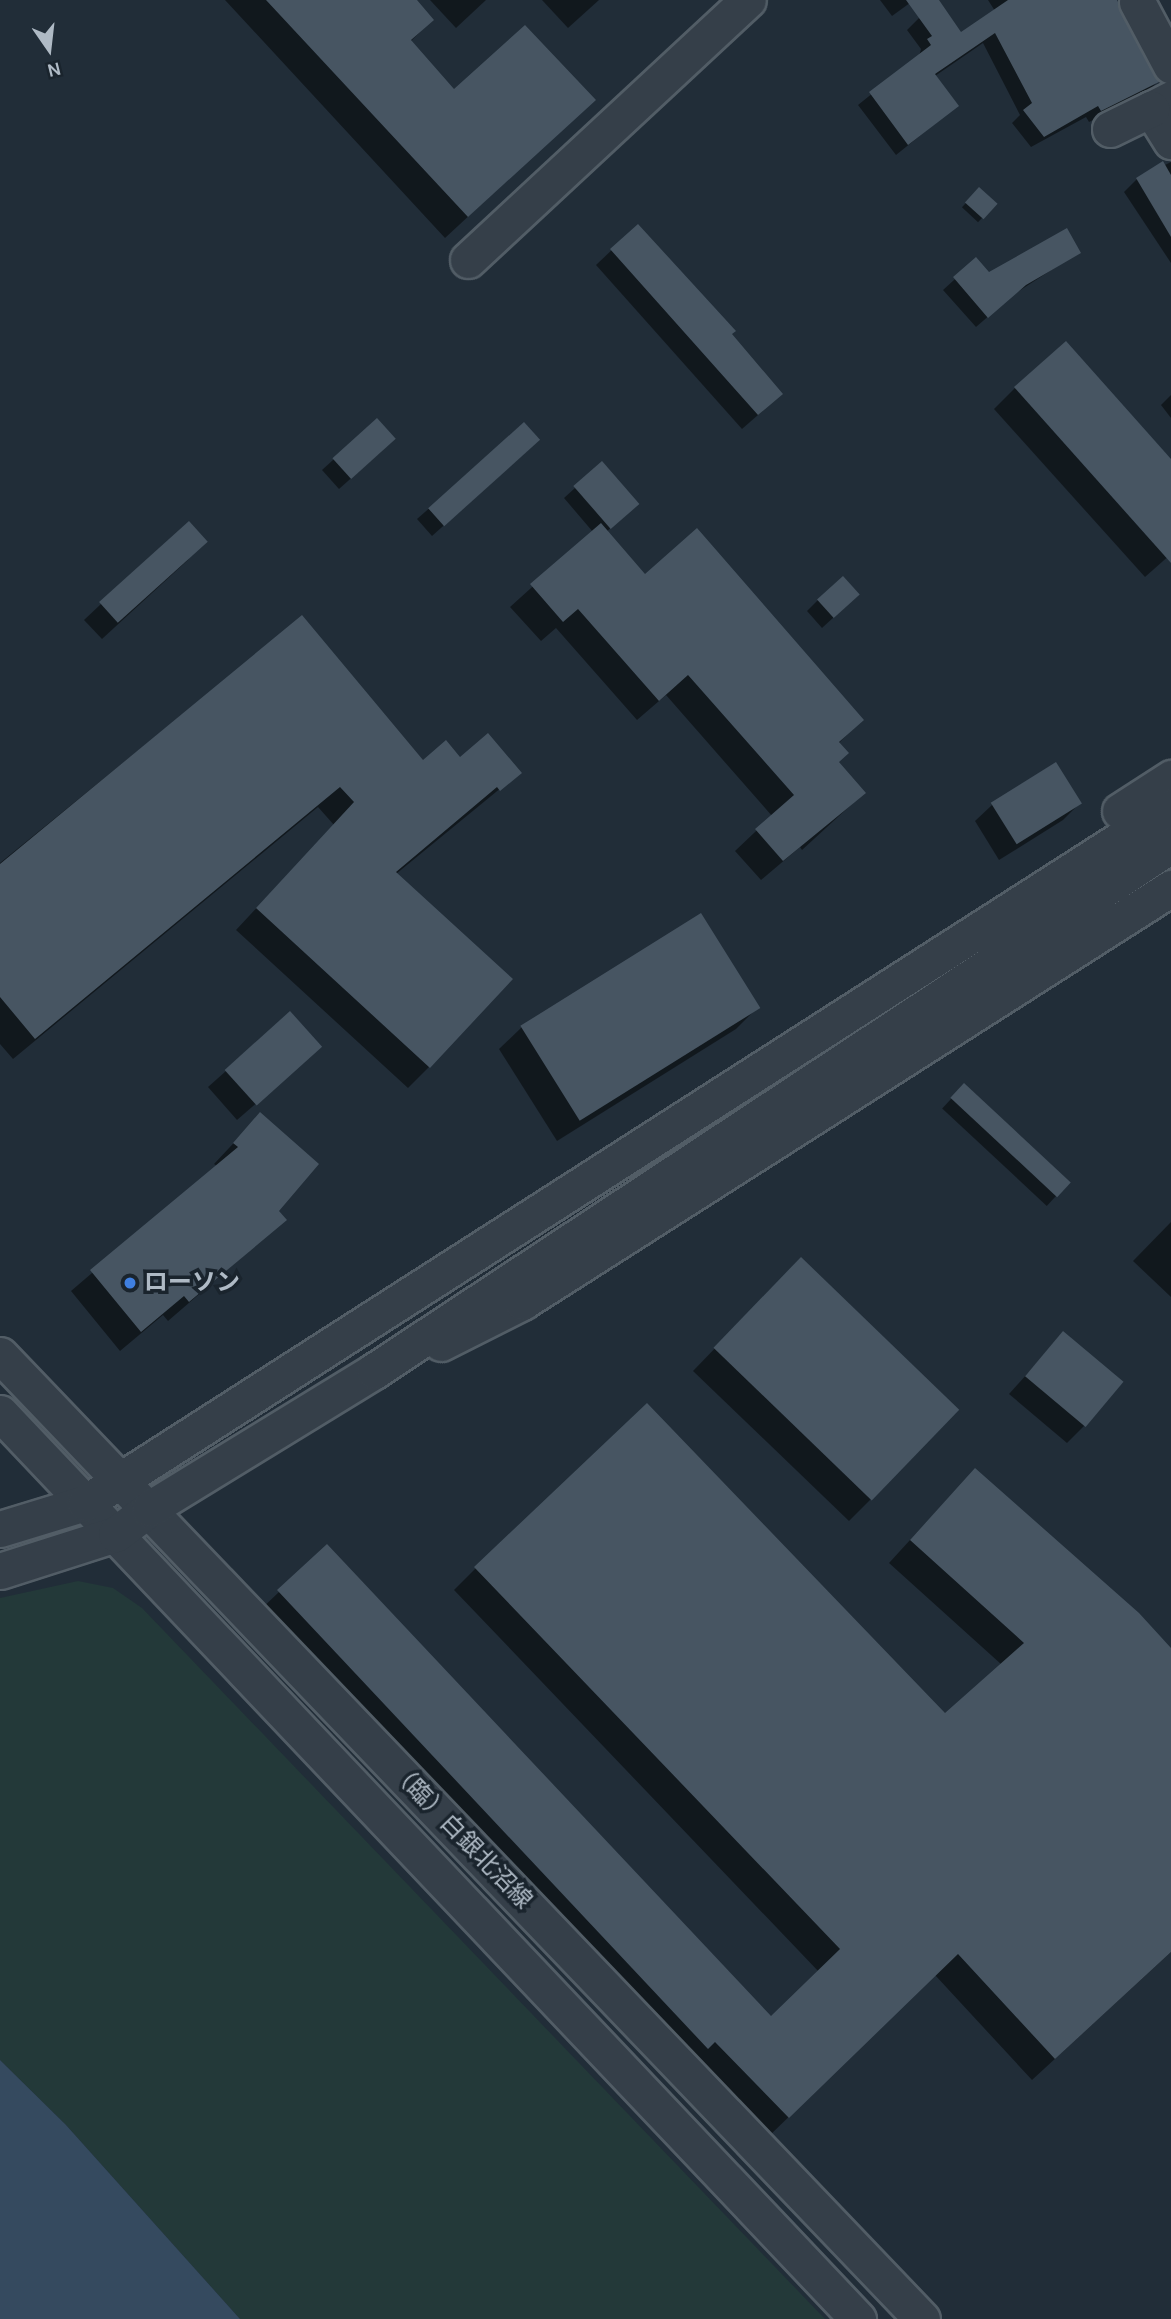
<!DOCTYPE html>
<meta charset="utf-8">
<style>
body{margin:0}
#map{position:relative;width:1171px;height:2319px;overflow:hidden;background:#212d38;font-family:Karla,"Noto Sans JP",sans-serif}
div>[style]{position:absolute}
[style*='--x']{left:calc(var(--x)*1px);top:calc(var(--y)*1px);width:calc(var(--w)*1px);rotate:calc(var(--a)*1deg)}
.green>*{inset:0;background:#233939}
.water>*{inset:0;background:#354a5f}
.shadow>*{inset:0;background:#0007;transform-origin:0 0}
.building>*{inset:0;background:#475562;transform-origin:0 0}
.roads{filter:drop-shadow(2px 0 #525d66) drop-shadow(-2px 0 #525d66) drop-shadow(0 2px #525d66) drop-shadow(0 -2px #525d66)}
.minor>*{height:35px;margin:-17.5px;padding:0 17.5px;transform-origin:17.5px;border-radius:17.5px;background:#353f49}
.dots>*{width:19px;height:19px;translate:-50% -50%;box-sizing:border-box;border:4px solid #1a242d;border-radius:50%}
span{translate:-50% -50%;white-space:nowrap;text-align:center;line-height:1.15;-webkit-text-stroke:7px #1a242d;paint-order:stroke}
.poi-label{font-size:24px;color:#afbac5;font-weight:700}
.left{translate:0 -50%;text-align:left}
.street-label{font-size:24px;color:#afbac5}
.north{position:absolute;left:14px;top:14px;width:70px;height:70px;-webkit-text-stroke:5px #1a242d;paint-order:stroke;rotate:166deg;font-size:19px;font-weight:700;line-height:28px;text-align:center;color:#afbac5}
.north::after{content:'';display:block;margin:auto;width:24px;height:32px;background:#afbac5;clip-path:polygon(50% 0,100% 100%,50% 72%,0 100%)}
</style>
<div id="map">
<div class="green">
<div style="clip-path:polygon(78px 1581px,113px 1588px,142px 1608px,825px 2319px,240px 2319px,66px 2125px,0 2060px,0 1598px)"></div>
</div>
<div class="water">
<div style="clip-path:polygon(0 2060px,66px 2125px,240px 2319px,0 2319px)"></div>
</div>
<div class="shadow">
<div style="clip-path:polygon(225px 0,415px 0,432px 20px,410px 42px,454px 91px,594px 100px,445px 238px)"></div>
<div style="clip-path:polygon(430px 0,486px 0,456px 28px)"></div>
<div style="clip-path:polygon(542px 0,599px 0,568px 28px)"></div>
<div style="clip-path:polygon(880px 0,914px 0,892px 16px)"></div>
<div style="clip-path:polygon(988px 0,1095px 0,1157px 82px,1146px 94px,1089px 122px,1086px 117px,1031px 147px,1012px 123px,1020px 115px,983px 43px,935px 76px,957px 106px,896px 155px,858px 105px,919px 56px,921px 49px,907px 30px,919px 18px,961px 34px,995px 11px)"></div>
<div style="clip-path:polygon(1171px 162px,1171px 263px,1124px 192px,1137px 179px)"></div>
<div style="left:979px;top:189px;width:22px;height:25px;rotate:43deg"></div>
<div style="clip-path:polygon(637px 226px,730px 334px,765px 409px,742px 429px,596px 265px)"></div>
<div style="clip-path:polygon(1079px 252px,1013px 295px,976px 327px,943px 290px,976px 260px,989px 274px)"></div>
<div style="clip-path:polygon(1015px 388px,1171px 461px,1171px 554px,1145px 577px,994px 409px)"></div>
<div style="clip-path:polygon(1171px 395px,1171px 418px,1161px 405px)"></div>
<div style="clip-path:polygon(377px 420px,383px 450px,339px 489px,322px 470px)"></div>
<div style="clip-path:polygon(524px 425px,527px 451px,432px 536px,417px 519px)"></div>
<div style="clip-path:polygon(575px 488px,626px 515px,606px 532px,645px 576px,861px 720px,838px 744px,837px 762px,864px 793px,802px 850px,800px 847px,761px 880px,735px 851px,772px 816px,666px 695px,637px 720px,556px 628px,541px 641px,510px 607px,593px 532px,564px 498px)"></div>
<div style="clip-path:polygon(189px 559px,102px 639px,84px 620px,101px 604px)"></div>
<div style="clip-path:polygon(818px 600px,846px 606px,822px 628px,807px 611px)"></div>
<div style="clip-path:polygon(302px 617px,422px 762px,460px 759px,519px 773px,396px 874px,429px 1067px,408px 1088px,236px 930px,334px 825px,318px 807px,13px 1059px,0 1044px,0 863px)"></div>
<div style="clip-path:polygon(1055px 765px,1080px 803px,1063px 820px,999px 860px,975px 821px,992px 805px)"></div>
<div style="clip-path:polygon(758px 1007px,736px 1029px,557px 1141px,499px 1049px,522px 1027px)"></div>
<div style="clip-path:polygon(290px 1014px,303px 1063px,237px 1120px,208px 1087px)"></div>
<div style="left:964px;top:1085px;width:143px;height:32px;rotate:43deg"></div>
<div style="clip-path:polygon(260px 1115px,277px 1211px,285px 1220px,168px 1321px,163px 1315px,120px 1351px,71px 1291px,217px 1166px,214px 1164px)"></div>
<div style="clip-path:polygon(1171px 1222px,1171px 1297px,1133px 1261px)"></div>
<div style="clip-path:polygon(779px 1282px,871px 1499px,849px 1521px,693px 1371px)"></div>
<div style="clip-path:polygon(1063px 1334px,1084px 1426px,1067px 1443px,1009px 1394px)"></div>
<div style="clip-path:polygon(953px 1493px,1171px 1650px,1171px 1952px,1032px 2080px,935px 1975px,766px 2139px,256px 1614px,327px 1546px,771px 2018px,819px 1972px,454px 1590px,476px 1568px,945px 1716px,1002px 1665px,889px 1563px)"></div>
</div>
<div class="building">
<div style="clip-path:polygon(266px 0,417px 0,434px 20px,411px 40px,454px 89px,525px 25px,596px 100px,468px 217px)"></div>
<div style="clip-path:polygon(906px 0,939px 0,961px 32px,1008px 0,1117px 0,1159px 82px,1101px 111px,1098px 106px,1044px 137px,1023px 110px,1032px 103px,995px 33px,935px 74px,959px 106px,908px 145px,869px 92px,931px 45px,927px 39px,932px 36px)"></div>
<div style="clip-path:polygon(1163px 161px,1171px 175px,1171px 237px,1136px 178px)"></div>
<div style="left:979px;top:187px;width:25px;height:21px;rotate:42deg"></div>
<div style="clip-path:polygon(638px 224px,736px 331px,732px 334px,783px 394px,758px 415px,610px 249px)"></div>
<div style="clip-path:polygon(1067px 228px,1081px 253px,1026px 285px,988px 318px,953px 277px,976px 257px,989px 272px)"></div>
<div style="clip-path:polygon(1066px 341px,1171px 459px,1171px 563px,1014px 387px)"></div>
<div style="left:377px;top:418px;width:28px;height:60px;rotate:48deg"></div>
<div style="left:524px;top:422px;width:24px;height:129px;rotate:48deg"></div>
<div style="left:602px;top:461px;width:57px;height:38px;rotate:49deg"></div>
<div style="left:189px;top:521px;width:28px;height:121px;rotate:48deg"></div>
<div style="clip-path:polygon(601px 523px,645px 574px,697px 528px,864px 720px,839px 742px,849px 753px,839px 762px,866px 793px,783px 861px,755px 829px,794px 795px,688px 675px,659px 701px,578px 609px,563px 622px,530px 584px)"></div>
<div style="left:843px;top:576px;width:25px;height:35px;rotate:48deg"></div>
<div style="clip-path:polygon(302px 615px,423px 760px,446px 740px,460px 757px,488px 733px,522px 773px,500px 791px,497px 787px,396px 872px,513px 979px,430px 1068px,256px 908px,354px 802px,340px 787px,35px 1039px,0 997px,0 864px)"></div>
<div style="left:1056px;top:762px;width:49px;height:77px;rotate:58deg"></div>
<div style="left:701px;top:913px;width:112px;height:213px;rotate:58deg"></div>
<div style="left:290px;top:1011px;width:48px;height:88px;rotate:48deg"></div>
<div style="left:964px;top:1083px;width:146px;height:20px;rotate:43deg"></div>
<div style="clip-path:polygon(260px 1112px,319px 1164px,279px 1211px,287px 1220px,189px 1302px,184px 1296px,141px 1332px,90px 1270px,238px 1147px,233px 1143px)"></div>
<div style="left:801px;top:1257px;width:220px;height:126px;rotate:44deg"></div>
<div style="left:1063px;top:1331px;width:79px;height:59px;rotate:40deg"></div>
<div style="clip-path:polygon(647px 1403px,945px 1713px,1024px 1643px,910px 1540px,975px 1468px,1139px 1613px,1171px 1648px,1171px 1952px,1055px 2059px,958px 1954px,789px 2118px,715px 2042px,708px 2049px,277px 1590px,327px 1544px,771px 2016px,840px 1949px,474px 1567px)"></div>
</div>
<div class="roads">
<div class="minor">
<div style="--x:1137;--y:2;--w:72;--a:62"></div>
<div style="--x:1171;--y:99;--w:22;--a:153"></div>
<div style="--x:1151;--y:109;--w:38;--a:58"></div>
<div style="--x:1110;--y:129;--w:46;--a:-26"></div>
<div style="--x:468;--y:260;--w:382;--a:-42.9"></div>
<div style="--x:1120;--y:811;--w:61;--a:-32.9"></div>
<div style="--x:441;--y:1343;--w:91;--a:-26.8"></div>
<div style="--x:522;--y:1302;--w:770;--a:-32.53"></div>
<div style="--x:0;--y:1355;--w:1334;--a:46.28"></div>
<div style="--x:0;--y:1413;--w:1248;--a:46.56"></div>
<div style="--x:0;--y:1529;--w:89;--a:-17"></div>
<div style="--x:85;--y:1503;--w:1290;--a:-32.66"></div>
<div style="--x:0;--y:1571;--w:122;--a:-17.7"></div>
<div style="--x:116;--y:1534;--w:41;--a:-37.1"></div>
<div style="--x:149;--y:1509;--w:264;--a:-31.5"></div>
<div style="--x:374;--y:1371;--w:955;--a:-33.42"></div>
</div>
</div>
<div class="dots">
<div style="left:130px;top:1283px;background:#3f7fe0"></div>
</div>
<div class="poi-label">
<span class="left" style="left:144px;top:1283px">ローソン</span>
</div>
<div class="street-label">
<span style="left:461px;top:1836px;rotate:46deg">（臨）白銀北沼線</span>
</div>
<div class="north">N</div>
</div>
